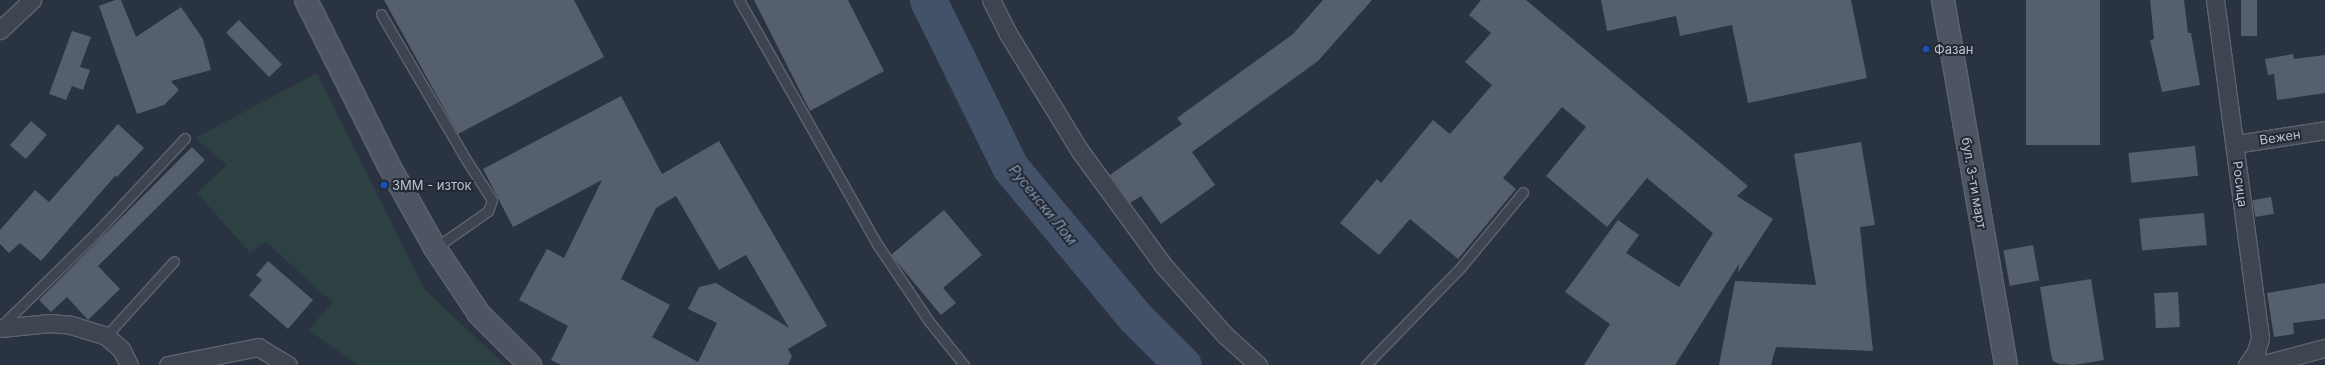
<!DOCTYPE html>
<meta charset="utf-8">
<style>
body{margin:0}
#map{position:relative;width:2325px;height:365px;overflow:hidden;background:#2a3341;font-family:Inter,sans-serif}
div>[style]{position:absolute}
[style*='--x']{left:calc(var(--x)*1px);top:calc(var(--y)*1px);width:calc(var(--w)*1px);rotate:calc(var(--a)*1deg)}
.green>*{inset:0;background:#2d4143}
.river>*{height:37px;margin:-18.5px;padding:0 18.5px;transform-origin:18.5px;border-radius:18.5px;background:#445269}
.building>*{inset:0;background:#565f6e;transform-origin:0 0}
.roads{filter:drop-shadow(1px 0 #5d636e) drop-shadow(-1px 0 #5d636e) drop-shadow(0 1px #5d636e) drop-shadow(0 -1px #5d636e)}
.lane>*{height:9px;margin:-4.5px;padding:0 4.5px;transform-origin:4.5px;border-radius:4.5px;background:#3e4551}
.street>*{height:17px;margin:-8.5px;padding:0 8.5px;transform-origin:8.5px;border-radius:8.5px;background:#3e4551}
.secondary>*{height:22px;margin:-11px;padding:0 11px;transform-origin:11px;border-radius:11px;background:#4d5563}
.dots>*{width:11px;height:11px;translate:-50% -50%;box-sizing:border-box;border:2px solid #232a36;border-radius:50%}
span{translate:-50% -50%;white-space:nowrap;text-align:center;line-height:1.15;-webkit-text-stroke:4px #232a36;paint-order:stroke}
.poi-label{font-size:13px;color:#bcc1cb}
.left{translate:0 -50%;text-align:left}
.street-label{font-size:13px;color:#bcc1cb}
.water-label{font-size:14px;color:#8696ae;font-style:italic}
</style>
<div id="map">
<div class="green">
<div style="clip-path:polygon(317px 73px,425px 290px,505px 365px,359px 365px,308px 330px,333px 303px,266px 242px,250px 253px,197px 193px,227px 165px,195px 138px)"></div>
</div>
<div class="river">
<div style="--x:928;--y:0;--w:186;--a:63.8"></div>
<div style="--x:1010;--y:167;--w:197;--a:50.2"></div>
<div style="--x:1136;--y:318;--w:66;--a:45"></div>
</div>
<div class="building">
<div style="clip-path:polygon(115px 0,121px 0,136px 37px,181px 7px,203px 39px,211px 70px,171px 81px,179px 90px,164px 105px,137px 114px,99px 6px)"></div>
<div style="clip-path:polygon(384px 0,574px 0,604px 57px,458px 134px)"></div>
<div style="clip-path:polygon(754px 0,848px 0,884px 71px,810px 111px)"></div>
<div style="clip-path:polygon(1323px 0,1372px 0,1318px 61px,1192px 152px,1215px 185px,1161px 224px,1141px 196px,1130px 203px,1110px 175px,1182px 124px,1177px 118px,1293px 34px)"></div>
<div style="clip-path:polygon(1481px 0,1526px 0,1748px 186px,1737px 196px,1773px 219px,1738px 273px,1739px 264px,1675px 365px,1584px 365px,1610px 324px,1565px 292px,1618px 220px,1639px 235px,1626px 253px,1679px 287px,1713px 233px,1647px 178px,1607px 227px,1546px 176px,1586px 127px,1562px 107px,1503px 178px,1516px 189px,1458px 259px,1410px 219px,1379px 255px,1340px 223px,1377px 179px,1381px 183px,1433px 120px,1450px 134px,1492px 85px,1465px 62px,1491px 33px,1469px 15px)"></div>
<div style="clip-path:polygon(1601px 0,1851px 0,1867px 78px,1748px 103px,1732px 25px,1680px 36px,1676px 16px,1607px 31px)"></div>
<div style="left:2026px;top:0;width:74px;height:145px"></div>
<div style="clip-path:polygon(2150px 0,2184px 0,2188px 33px,2191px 33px,2200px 85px,2162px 92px,2150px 40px,2154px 39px)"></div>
<div style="left:2241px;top:0;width:16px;height:36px"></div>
<div style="left:239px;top:20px;width:62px;height:18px;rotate:46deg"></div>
<div style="clip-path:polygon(72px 31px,91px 37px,80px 67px,90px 70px,83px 90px,72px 86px,66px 100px,49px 94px)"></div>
<div style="clip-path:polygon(2293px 54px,2294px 59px,2325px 55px,2325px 93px,2277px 100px,2274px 74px,2268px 75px,2265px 59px)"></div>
<div style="clip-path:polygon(evenodd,621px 96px,662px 174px,719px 141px,827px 326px,788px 349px,792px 356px,788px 365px,561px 365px,551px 360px,568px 326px,519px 300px,547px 249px,564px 258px,602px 180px,513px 227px,483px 169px,621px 96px,676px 196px,719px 270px,746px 255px,789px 328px,716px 283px,699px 287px,688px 309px,717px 323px,698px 362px,652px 337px,670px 305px,621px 279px,656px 208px,676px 196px)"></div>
<div style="left:31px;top:121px;width:21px;height:32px;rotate:41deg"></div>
<div style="clip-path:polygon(118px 124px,144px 148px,117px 177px,115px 176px,41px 261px,20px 243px,9px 253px,0 244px,0 230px,35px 190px,49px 202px)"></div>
<div style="clip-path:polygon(1861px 142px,1875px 225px,1860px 227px,1873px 351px,1776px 347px,1771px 365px,1719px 365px,1735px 281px,1816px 285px,1794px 154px)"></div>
<div style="left:2195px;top:146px;width:30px;height:67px;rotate:84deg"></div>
<div style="clip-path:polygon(192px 147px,205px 160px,98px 266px,120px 289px,88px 320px,67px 297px,51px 312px,39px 300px)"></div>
<div style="left:2271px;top:197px;width:17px;height:19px;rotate:80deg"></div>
<div style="clip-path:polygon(944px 210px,982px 255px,943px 288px,956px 303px,941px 315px,891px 255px)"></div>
<div style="left:2204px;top:213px;width:32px;height:65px;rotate:85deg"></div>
<div style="left:2033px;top:245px;width:36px;height:30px;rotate:80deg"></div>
<div style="clip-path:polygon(268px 261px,313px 300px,288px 329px,249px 295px,262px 280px,256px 275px)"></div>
<div style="clip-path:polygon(2091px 279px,2104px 360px,2074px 365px,2059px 364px,2053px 361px,2051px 354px,2040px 287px)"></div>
<div style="clip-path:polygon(2325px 283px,2325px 319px,2293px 323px,2294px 334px,2274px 337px,2267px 293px)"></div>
<div style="left:2178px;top:292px;width:35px;height:24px;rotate:87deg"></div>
</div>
<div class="roads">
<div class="lane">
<div style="--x:739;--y:0;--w:280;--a:60.5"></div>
<div style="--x:877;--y:244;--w:92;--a:56.1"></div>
<div style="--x:928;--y:320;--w:58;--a:51.3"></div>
<div style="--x:381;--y:14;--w:170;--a:59.7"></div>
<div style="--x:467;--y:161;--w:46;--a:57.3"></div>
<div style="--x:492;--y:200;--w:12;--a:110"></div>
<div style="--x:488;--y:211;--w:65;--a:145.1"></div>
<div style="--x:1;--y:326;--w:133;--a:-44.4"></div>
<div style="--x:96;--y:233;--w:130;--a:-46.9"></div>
<div style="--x:106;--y:336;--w:101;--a:-47.8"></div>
<div style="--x:1366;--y:365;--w:136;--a:-45.9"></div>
<div style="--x:1461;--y:267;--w:97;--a:-50.4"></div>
</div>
<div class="street">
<div style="--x:991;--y:0;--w:36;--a:63"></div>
<div style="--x:1007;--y:32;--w:140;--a:58.5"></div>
<div style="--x:1080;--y:151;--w:141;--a:53.9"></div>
<div style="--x:1163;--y:265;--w:94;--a:48.5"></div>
<div style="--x:1225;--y:335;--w:45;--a:42.3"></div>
<div style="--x:2215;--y:0;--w:341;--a:82.4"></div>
<div style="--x:2260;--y:338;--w:15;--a:106"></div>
<div style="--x:2256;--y:352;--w:16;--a:125"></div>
<div style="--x:0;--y:30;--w:44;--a:-43.2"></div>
<div style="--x:2235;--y:144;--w:91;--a:-8.8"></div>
<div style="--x:0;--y:328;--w:50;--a:-5.7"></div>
<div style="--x:50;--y:323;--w:21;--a:5"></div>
<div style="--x:71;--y:325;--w:37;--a:17"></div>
<div style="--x:106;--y:336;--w:20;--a:41"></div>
<div style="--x:121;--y:349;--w:18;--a:63"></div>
<div style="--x:168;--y:365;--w:92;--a:-11.3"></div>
<div style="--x:258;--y:347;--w:35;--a:31"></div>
<div style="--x:2260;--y:365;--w:67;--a:-14.7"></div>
</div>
<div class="secondary">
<div style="--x:306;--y:0;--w:181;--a:63.4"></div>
<div style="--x:387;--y:162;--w:98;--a:60.8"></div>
<div style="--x:435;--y:248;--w:79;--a:56.3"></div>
<div style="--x:479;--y:314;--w:72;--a:45"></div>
<div style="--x:1943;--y:0;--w:370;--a:80.2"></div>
</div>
</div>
<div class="dots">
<div style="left:1926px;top:49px;background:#1a4fb4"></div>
<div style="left:384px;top:185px;background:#1a4fb4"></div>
</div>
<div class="poi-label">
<span class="left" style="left:1934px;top:49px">Фазан</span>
<span class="left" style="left:392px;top:185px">ЗММ - изток</span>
</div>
<div class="street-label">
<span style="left:2280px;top:137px;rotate:-9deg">Вежен</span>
<span style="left:1974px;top:183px;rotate:80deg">бул. 3-ти март</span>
<span style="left:2240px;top:184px;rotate:83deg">Росица</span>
</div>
<div class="water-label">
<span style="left:1043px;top:205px;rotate:51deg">Русенски Лом</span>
</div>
</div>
